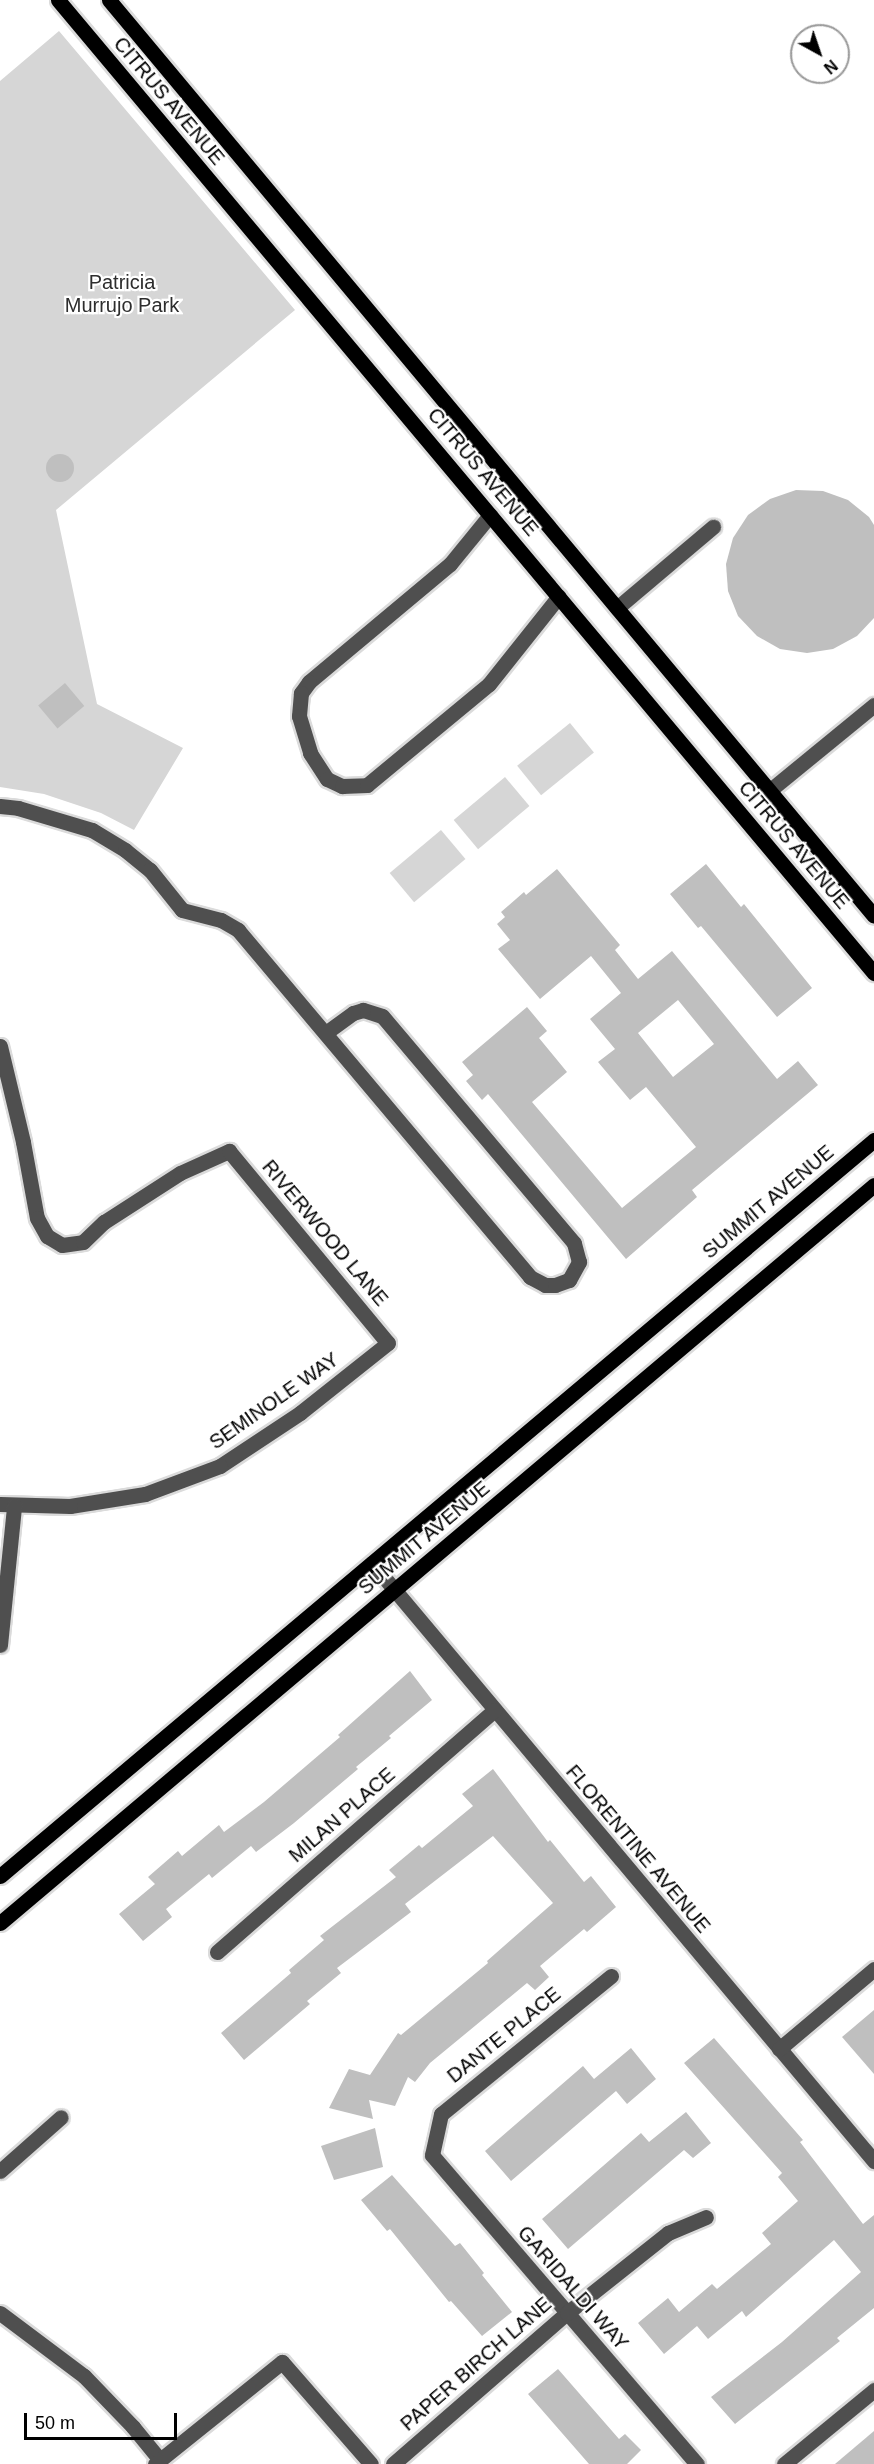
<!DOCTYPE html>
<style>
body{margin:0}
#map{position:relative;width:874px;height:2464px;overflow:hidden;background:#fff;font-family:Arial,sans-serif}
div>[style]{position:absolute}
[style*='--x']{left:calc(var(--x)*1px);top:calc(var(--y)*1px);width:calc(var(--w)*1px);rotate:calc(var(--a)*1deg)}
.green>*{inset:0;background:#d6d6d6;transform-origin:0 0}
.building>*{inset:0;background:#bfbfbf;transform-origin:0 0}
.round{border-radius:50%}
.roads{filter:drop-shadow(2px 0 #dbdbdb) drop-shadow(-2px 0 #dbdbdb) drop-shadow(0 2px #dbdbdb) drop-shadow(0 -2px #dbdbdb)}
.minor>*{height:15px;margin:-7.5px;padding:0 7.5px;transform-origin:7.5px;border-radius:7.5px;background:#4f4f4f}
.major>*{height:15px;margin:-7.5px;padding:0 7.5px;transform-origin:7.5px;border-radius:7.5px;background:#000}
span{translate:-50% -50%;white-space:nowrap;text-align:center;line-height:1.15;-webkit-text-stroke:4.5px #fff;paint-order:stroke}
.street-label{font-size:20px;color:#000}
.park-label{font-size:20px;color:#2d2d2d}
.north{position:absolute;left:790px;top:24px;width:60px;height:60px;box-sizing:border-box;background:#fff;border:2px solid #999;border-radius:50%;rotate:140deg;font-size:16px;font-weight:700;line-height:24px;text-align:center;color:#000}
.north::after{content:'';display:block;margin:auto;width:21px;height:27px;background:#000;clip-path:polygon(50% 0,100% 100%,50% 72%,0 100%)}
.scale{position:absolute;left:24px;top:2413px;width:153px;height:27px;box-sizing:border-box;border:3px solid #000;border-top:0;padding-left:8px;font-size:18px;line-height:21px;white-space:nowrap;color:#000;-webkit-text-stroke:4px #fff;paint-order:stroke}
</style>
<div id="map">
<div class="green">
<div style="clip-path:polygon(59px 31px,295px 310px,56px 510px,97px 704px,183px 748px,134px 830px,101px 813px,44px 794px,0 787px,0 81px)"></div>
<div style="left:570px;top:723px;width:38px;height:68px;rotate:51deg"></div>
<div style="left:505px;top:777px;width:38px;height:67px;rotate:50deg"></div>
<div style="left:441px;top:830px;width:38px;height:67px;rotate:50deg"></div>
</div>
<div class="building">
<div class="round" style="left:46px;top:454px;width:28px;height:28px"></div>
<div style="clip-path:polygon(796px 490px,823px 491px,848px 500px,869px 517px,874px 525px,874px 618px,857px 636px,833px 649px,807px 653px,780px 649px,757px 636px,738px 616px,728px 591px,726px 564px,733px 538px,748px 515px,770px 499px)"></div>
<div style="left:65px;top:683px;width:30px;height:35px;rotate:50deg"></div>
<div style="clip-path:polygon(706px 864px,741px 907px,744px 904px,812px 988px,777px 1017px,701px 926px,698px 928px,670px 894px)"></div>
<div style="clip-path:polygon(evenodd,557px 869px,620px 945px,615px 950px,638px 979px,672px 951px,777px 1079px,798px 1061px,818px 1085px,692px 1190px,697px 1197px,626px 1259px,488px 1094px,482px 1100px,466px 1081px,473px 1075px,462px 1062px,527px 1007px,547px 1031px,539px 1038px,567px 1072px,532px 1102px,622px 1208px,696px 1147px,646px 1087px,630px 1100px,598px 1062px,615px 1049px,590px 1019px,621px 993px,591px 956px,540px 999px,498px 949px,510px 940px,497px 924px,505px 917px,501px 912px,524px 892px,526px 895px,557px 869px,678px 1000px,714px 1044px,673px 1077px,638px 1033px,678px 1000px)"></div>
<div style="clip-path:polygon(410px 1671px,432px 1700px,389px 1736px,391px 1738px,356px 1767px,358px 1769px,294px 1823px,256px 1852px,251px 1846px,212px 1878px,209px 1874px,166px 1909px,172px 1917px,143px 1941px,119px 1914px,155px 1884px,148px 1877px,178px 1851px,182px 1856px,219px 1825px,224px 1832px,264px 1802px,340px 1737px,338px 1735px)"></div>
<div style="clip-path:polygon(493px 1769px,548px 1842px,550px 1840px,584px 1882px,591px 1876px,616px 1907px,587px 1932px,584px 1929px,540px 1966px,549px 1977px,535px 1990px,527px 1983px,430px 2063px,415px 2082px,408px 2077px,395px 2106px,369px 2100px,373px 2119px,329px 2108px,349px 2069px,370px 2075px,398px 2033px,401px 2035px,488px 1963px,487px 1961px,553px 1903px,493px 1836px,405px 1904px,411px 1912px,337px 1968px,341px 1973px,307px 2001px,310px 2004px,244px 2060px,221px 2033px,291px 1973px,289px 1970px,324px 1940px,320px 1936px,396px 1877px,389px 1870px,419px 1845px,422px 1848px,473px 1806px,462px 1794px)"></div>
<div style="clip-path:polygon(874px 2010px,874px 2074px,842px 2037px)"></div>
<div style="clip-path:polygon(714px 2038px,803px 2140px,800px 2142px,863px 2224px,874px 2215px,874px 2308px,837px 2338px,840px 2341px,735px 2424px,711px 2397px,782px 2342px,861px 2272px,834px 2240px,746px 2317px,742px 2311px,708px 2339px,697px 2326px,664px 2354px,638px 2323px,668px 2298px,679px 2312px,712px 2284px,717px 2289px,771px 2244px,762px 2233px,798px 2201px,778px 2177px,782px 2173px,684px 2063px)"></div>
<div style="clip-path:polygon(631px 2048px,656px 2079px,627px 2104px,616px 2091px,511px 2181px,485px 2151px,583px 2066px,594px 2079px)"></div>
<div style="clip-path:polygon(686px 2112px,711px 2143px,693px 2158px,684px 2150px,568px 2249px,542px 2219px,641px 2133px,649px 2142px)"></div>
<div style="clip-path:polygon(375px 2128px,383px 2167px,334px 2180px,321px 2146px)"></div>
<div style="clip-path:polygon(392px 2175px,455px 2246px,460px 2243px,484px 2273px,482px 2275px,512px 2312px,482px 2336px,451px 2301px,449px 2302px,390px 2229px,387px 2231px,361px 2200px)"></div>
<div style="clip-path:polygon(558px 2369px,619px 2439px,625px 2434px,641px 2450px,627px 2464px,589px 2464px,528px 2394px)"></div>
<div style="clip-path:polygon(874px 2431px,874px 2464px,835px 2464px)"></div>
</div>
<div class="roads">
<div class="minor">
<div style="--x:490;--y:515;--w:63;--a:129.2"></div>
<div style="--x:450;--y:564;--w:184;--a:140.1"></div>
<div style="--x:309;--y:682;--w:14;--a:126"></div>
<div style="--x:301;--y:693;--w:23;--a:95"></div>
<div style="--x:299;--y:716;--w:39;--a:73"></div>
<div style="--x:310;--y:753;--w:31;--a:57"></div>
<div style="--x:327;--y:779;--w:17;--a:25"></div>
<div style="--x:342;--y:786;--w:25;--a:-2"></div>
<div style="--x:367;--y:785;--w:158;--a:-39.6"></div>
<div style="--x:489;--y:684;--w:112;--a:-51.5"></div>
<div style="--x:617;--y:608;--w:126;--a:-40.2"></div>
<div style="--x:769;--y:791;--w:136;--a:-39.3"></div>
<div style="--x:0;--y:806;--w:18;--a:6"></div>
<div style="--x:18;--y:808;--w:77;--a:16.6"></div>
<div style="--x:92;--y:830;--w:39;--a:31"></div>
<div style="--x:125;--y:850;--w:32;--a:39"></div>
<div style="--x:150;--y:870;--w:51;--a:51.3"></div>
<div style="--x:182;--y:910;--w:40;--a:14.4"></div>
<div style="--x:221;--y:920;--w:20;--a:30"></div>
<div style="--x:238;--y:930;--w:454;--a:49.9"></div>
<div style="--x:530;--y:1277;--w:17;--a:28"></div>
<div style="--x:545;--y:1285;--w:10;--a:0"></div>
<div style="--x:555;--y:1285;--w:15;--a:-20"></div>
<div style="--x:569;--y:1280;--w:21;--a:-61"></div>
<div style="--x:579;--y:1262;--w:20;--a:-105"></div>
<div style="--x:574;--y:1243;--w:297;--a:-130.2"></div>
<div style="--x:382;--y:1016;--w:20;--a:-162"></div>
<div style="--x:363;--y:1010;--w:10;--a:163"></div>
<div style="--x:353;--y:1013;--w:34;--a:144"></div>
<div style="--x:0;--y:1046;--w:99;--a:76.5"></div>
<div style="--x:23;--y:1142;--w:77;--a:79.6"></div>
<div style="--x:37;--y:1218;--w:21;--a:61"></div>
<div style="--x:47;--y:1236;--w:17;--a:31"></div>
<div style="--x:62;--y:1245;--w:21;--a:-8"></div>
<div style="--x:83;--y:1242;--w:29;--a:-44"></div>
<div style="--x:104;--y:1222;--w:90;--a:-32.8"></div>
<div style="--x:180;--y:1173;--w:54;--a:-24.2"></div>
<div style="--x:229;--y:1151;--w:249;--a:50.4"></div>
<div style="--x:388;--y:1343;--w:112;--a:141.5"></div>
<div style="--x:300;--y:1413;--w:96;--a:146.5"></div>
<div style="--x:220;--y:1466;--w:80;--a:159.5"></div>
<div style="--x:145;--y:1494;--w:76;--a:170.9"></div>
<div style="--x:70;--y:1506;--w:70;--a:-178.4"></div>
<div style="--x:372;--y:1563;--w:781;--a:49.99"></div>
<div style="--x:0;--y:1645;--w:140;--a:-84.2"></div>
<div style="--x:217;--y:1952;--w:368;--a:-41.1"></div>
<div style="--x:611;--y:1976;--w:219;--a:140.9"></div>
<div style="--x:441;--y:2114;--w:42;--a:102.4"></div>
<div style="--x:432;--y:2155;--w:407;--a:49.4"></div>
<div style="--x:779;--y:2049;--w:124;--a:-40.1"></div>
<div style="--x:0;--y:2171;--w:81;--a:-41.5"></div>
<div style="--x:0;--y:2313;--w:105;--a:36.9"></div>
<div style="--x:84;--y:2376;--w:71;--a:46.1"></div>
<div style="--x:133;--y:2427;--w:43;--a:50.7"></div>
<div style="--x:155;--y:2464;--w:163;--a:-38.8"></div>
<div style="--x:282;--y:2362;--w:135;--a:48.9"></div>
<div style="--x:393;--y:2464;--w:230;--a:-41"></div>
<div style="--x:567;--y:2313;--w:129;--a:-38.4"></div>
<div style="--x:668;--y:2233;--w:41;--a:-22.8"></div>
<div style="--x:784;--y:2464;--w:117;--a:-39.4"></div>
</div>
<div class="major">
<div style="--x:58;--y:0;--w:1270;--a:50.02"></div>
<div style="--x:109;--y:0;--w:1193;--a:50.13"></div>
<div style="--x:0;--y:1876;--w:1143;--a:-40.1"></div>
<div style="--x:0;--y:1923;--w:1144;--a:-40.18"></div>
</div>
</div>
<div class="street-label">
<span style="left:169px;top:101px;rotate:50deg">CITRUS AVENUE</span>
<span style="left:483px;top:472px;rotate:50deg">CITRUS AVENUE</span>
<span style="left:794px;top:845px;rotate:50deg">CITRUS AVENUE</span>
<span style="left:768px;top:1202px;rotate:-40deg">SUMMIT AVENUE</span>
<span style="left:325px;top:1233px;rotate:50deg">RIVERWOOD LANE</span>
<span style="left:274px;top:1401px;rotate:-35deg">SEMINOLE WAY</span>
<span style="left:424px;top:1538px;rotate:-40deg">SUMMIT AVENUE</span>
<span style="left:342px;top:1815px;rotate:-41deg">MILAN PLACE</span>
<span style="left:638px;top:1849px;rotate:50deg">FLORENTINE AVENUE</span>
<span style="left:504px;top:2035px;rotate:-39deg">DANTE PLACE</span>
<span style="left:573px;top:2288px;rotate:49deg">GARIDALDI WAY</span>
<span style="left:476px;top:2364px;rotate:-41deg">PAPER BIRCH LANE</span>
</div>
<div class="park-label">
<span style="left:122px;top:294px">Patricia<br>Murrujo Park</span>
</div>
<div class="north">N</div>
<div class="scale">50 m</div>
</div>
